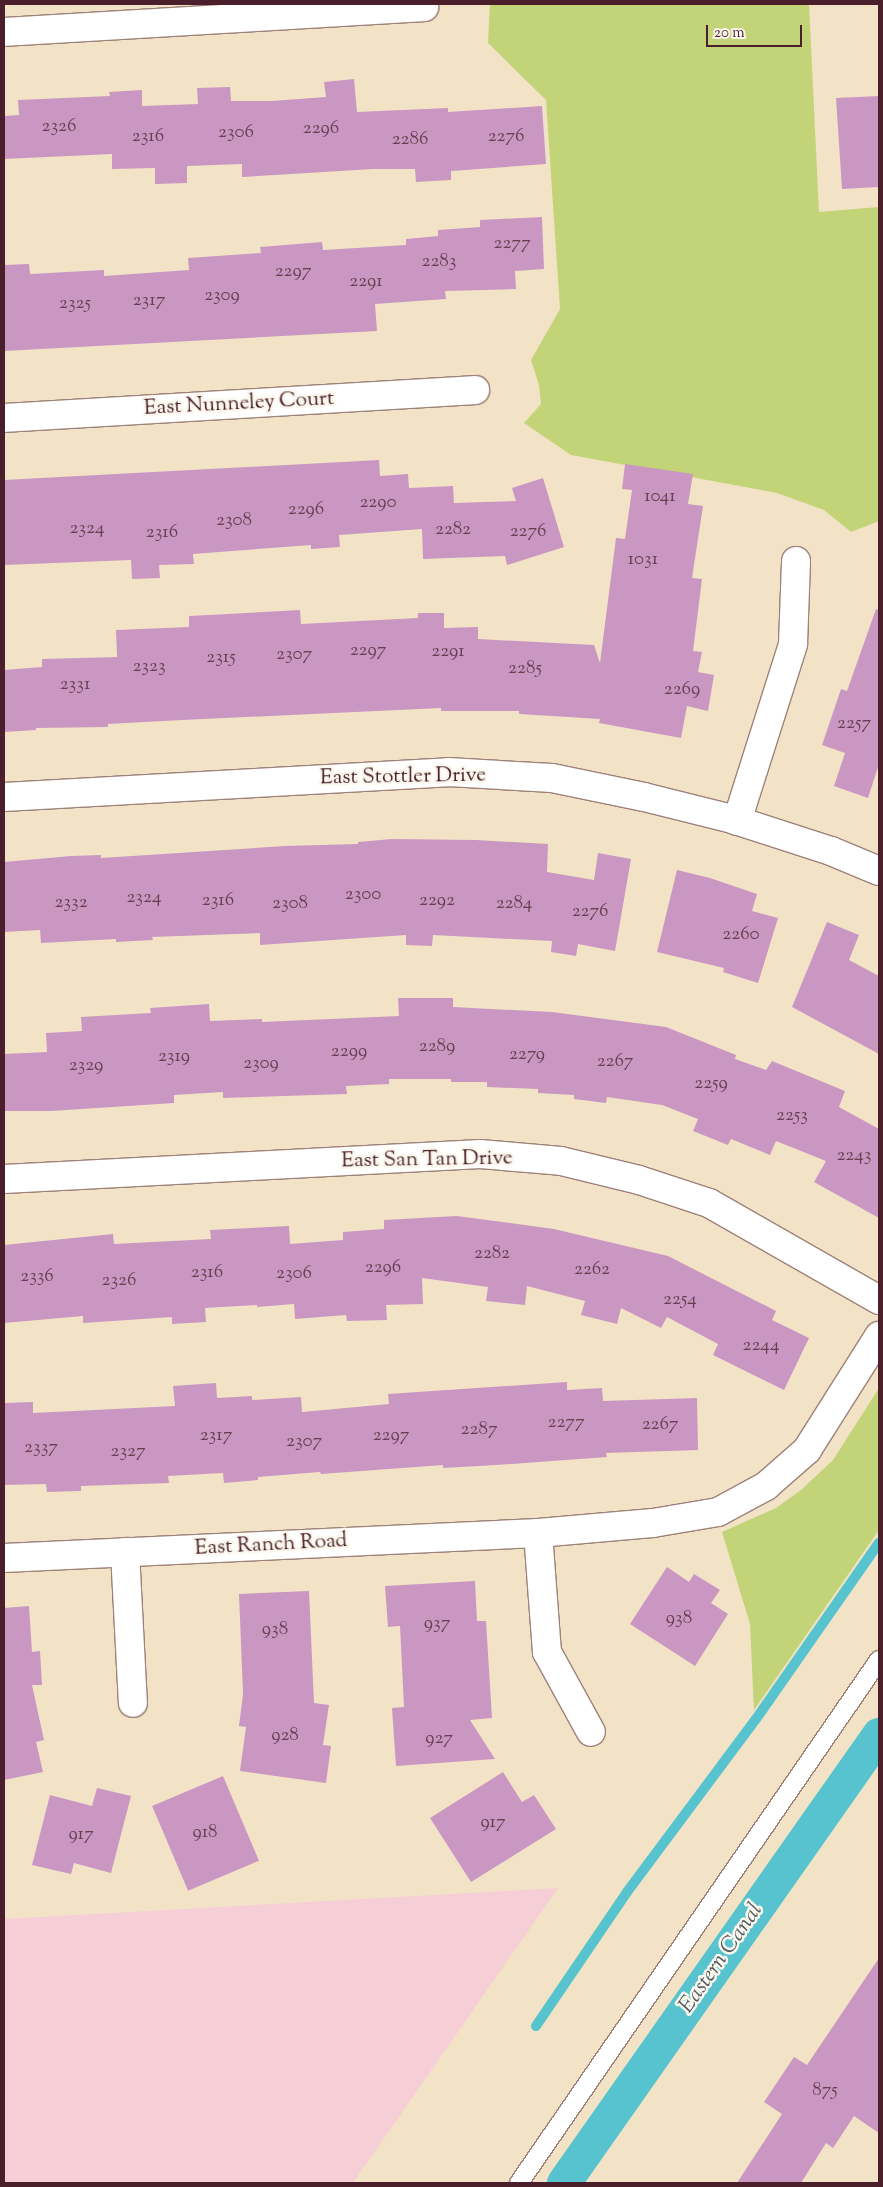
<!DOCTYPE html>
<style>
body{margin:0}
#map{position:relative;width:883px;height:2187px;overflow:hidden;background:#f2e3c7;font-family:"Sorts Mill Goudy",serif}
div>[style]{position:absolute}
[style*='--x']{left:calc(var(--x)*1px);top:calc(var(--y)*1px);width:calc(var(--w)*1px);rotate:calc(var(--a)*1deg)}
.built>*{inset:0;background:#f6cfd6}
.green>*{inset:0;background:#c2d477}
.stream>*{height:10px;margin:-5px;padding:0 5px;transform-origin:5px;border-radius:5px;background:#56c3ce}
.canal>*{height:34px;margin:-17px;padding:0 17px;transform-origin:17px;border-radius:17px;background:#56c3ce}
.building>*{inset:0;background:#ca97c3;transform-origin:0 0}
.roads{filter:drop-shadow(1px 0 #9e8179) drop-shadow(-1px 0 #9e8179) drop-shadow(0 1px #9e8179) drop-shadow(0 -1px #9e8179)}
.service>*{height:18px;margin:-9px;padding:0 9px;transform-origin:9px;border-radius:9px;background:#fff}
.minor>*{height:28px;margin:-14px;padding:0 14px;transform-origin:14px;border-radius:14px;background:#fff}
span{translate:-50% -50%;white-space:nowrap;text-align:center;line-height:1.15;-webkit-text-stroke:5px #fbf7ec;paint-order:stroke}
.number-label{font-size:19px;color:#6a3d51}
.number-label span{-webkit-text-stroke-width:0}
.street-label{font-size:21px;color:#4a1f2b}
.water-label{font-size:22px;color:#4e5864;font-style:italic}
.frame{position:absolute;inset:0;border:5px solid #4a1f2b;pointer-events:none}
.scale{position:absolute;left:706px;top:25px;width:96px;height:22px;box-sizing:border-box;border:2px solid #4a1f2b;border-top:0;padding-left:6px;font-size:15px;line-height:18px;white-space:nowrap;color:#4a1f2b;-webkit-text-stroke:4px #fbf7ec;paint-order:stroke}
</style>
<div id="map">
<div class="built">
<div style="clip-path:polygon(558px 1888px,353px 2183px,4px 2183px,4px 1919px)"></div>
</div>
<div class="green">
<div style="clip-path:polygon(490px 4px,809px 4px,819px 212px,879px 207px,879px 521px,851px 532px,824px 510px,777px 493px,571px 455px,524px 423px,541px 404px,539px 385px,531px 360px,560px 309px,546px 100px,488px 43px)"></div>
<div style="clip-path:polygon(879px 1388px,879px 1530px,754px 1710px,750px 1624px,722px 1532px,776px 1508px,801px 1490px,833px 1460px)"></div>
</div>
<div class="stream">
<div style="--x:536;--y:2026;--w:162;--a:-55.8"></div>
<div style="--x:627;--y:1892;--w:216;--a:-53.3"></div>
<div style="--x:756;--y:1719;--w:215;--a:-55.1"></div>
</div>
<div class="canal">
<div style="--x:564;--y:2183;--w:548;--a:-54.89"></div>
</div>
<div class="building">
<div style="clip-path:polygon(354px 79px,357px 112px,448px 108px,448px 112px,542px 106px,546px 164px,451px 171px,451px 180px,416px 182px,415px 169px,373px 169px,242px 177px,242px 164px,187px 166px,187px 183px,155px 184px,155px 168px,112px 169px,112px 154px,4px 159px,4px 116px,19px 115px,18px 100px,110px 96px,109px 92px,142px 90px,142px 106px,198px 104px,197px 88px,230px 87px,231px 101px,272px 101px,326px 97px,324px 82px)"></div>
<div style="clip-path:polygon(879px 96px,879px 187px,842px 189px,836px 98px)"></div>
<div style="clip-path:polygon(542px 217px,544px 269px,515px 271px,516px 289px,445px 291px,446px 299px,375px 304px,377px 331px,4px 351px,4px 265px,29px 264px,30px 274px,104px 270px,104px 276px,189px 270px,188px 258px,261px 253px,260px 247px,322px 242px,323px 250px,406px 245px,406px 239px,438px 236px,438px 230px,480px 227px,480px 220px)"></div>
<div style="clip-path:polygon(379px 460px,380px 476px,408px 474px,409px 488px,453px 486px,454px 503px,516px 501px,512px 488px,543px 478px,564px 547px,507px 565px,505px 556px,423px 559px,422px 529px,339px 535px,340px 547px,311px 549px,311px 545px,193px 554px,194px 564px,159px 565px,160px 578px,132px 579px,131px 560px,4px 565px,4px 480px)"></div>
<div style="clip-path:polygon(625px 464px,693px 474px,688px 504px,703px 506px,692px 578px,702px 579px,693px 651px,702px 652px,698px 672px,714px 675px,708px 711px,687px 706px,681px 738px,599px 723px,600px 719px,519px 714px,519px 711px,441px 711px,441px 708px,182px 720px,108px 724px,108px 727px,36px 728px,36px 730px,4px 732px,4px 670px,42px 667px,42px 659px,117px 657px,116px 630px,189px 627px,189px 616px,300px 610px,301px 624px,418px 618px,418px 613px,444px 613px,444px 628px,478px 627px,478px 639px,594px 645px,600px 663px,616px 538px,625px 539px,632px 490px,622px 489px)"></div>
<div style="clip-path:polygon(876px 609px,879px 610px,879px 764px,868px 798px,834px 786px,845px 753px,822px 745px,841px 689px,847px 691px)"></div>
<div style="clip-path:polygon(392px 839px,476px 840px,548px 844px,547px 872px,594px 880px,598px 853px,631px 859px,615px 951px,578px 944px,576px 956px,551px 952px,552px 941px,433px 935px,432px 946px,406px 945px,406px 935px,260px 945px,260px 933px,152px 937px,153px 940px,116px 942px,116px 939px,41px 943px,40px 930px,4px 932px,4px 862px,71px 856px,101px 855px,101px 858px,285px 846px,358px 844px,358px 842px)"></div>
<div style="clip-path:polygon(677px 870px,710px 878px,757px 894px,752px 911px,778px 918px,758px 983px,723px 972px,724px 968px,657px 952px)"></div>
<div style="clip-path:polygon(827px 922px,859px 935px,849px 960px,879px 976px,879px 1054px,792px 1007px)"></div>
<div style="clip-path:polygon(398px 998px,453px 998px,453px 1007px,552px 1012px,666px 1027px,736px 1055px,735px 1059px,766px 1070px,772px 1061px,845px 1091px,839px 1107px,879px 1129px,879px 1218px,814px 1182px,826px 1161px,776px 1141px,770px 1155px,731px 1139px,728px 1145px,693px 1131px,698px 1119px,662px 1105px,607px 1097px,606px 1103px,574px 1099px,574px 1095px,538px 1093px,538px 1089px,487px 1087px,487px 1082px,451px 1082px,451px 1079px,389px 1079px,389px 1084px,346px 1086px,347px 1094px,223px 1098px,223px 1092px,174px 1095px,174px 1103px,51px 1111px,4px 1111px,4px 1054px,47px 1052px,46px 1033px,82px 1031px,81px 1017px,151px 1013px,150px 1008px,209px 1004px,210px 1021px,262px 1019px,262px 1022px,399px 1016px)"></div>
<div style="clip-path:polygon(457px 1216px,554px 1229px,668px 1256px,776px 1311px,772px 1320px,809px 1338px,784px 1390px,713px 1355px,718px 1344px,667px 1317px,661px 1328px,621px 1308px,617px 1324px,581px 1315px,585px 1301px,527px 1286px,525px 1305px,486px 1301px,488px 1287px,422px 1278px,423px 1304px,386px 1305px,387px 1320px,347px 1321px,346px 1315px,295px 1319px,294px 1304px,257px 1307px,257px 1305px,205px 1308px,206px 1322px,172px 1324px,172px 1317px,83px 1323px,83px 1316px,4px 1323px,4px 1245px,113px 1234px,114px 1244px,211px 1239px,210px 1230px,289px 1226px,290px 1244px,343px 1240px,343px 1232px,384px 1229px,384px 1220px)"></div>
<div style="clip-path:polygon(567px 1382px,567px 1390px,602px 1388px,603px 1401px,697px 1398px,698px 1450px,606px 1453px,607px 1457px,496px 1465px,443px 1468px,443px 1465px,321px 1474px,320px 1472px,258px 1477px,258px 1480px,224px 1483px,223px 1473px,168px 1476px,169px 1483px,81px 1486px,81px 1491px,47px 1492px,46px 1484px,4px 1485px,4px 1403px,33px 1402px,33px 1413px,175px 1406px,173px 1386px,216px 1383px,217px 1398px,252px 1396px,252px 1400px,301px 1397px,302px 1412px,389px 1404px,388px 1394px)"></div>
<div style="clip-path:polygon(667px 1567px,689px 1582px,694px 1574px,720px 1590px,711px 1603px,728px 1614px,695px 1666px,630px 1624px)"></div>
<div style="clip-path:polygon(475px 1581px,477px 1621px,486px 1621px,492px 1718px,470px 1720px,495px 1759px,396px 1766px,392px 1708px,404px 1707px,400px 1626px,388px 1627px,385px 1586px)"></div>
<div style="clip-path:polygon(309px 1591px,314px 1703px,329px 1705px,323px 1745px,331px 1746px,326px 1783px,240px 1771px,246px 1727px,239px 1726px,243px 1694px,239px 1594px)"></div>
<div style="clip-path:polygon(29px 1606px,32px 1652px,40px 1651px,42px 1685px,32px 1685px,44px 1740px,36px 1742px,43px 1772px,4px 1780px,4px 1608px)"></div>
<div style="clip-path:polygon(503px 1772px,522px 1802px,534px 1795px,556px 1829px,471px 1882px,430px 1818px)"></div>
<div style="left:223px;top:1776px;width:92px;height:77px;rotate:67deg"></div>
<div style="clip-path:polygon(97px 1788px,131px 1796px,111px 1873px,74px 1863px,71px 1874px,32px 1865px,50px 1795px,92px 1806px)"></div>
<div style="clip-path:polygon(879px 1958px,879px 2133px,854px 2116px,833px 2148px,826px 2143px,801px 2183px,737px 2183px,782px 2114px,764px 2102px,794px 2057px,807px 2065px)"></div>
</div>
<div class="roads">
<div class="service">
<div style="--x:519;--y:2183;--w:635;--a:-55.46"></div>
</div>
<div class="minor">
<div style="--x:4;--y:32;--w:421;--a:-3.4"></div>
<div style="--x:4;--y:418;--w:472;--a:-3.4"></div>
<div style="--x:4;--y:797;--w:445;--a:-3.2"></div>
<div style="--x:448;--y:772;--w:104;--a:3.3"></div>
<div style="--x:552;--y:778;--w:94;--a:11.7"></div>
<div style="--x:644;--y:797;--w:91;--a:14"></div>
<div style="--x:732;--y:819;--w:104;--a:17.9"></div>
<div style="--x:831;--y:851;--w:52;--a:22.6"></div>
<div style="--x:737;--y:821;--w:186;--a:-72.4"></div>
<div style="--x:793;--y:644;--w:83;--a:-87.9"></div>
<div style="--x:4;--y:1179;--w:477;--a:-3"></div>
<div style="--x:480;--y:1154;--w:81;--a:4.9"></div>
<div style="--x:561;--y:1161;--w:80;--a:13.7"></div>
<div style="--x:639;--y:1180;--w:74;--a:18.2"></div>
<div style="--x:709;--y:1203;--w:196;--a:29.7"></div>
<div style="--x:538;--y:1533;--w:119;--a:85.7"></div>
<div style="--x:547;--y:1652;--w:91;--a:61.2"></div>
<div style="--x:125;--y:1552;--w:151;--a:87"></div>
<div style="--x:4;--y:1558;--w:535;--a:-2.68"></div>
<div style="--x:538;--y:1533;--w:115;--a:-5"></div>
<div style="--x:653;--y:1523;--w:66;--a:-9.6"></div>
<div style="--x:718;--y:1512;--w:55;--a:-28.4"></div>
<div style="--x:766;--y:1486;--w:55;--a:-41.3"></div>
<div style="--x:807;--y:1450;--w:135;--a:-57.7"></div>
</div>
</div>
<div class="number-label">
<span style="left:59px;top:127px">2326</span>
<span style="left:321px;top:129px">2296</span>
<span style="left:236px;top:133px">2306</span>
<span style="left:148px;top:137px">2316</span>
<span style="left:506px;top:137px">2276</span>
<span style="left:410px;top:140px">2286</span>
<span style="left:512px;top:244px">2277</span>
<span style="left:439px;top:262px">2283</span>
<span style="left:293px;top:272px">2297</span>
<span style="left:366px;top:282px">2291</span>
<span style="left:222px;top:296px">2309</span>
<span style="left:149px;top:301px">2317</span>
<span style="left:75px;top:304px">2325</span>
<span style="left:660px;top:497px">1041</span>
<span style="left:378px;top:503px">2290</span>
<span style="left:306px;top:510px">2296</span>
<span style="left:234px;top:521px">2308</span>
<span style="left:87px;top:529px">2324</span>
<span style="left:453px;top:530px">2282</span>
<span style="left:528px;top:532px">2276</span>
<span style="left:162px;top:533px">2316</span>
<span style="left:643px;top:560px">1031</span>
<span style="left:368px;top:651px">2297</span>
<span style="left:448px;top:652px">2291</span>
<span style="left:294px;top:655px">2307</span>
<span style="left:221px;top:658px">2315</span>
<span style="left:149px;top:667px">2323</span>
<span style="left:525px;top:669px">2285</span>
<span style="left:75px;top:685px">2331</span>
<span style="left:682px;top:690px">2269</span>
<span style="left:854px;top:724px">2257</span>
<span style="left:363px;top:895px">2300</span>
<span style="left:144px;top:898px">2324</span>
<span style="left:218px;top:901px">2316</span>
<span style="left:437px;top:901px">2292</span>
<span style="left:71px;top:903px">2332</span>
<span style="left:290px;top:904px">2308</span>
<span style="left:514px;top:904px">2284</span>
<span style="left:590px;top:912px">2276</span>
<span style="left:741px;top:935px">2260</span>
<span style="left:437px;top:1047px">2289</span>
<span style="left:349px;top:1052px">2299</span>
<span style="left:527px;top:1055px">2279</span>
<span style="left:174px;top:1057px">2319</span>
<span style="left:615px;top:1062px">2267</span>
<span style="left:261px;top:1064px">2309</span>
<span style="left:86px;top:1066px">2329</span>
<span style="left:711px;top:1084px">2259</span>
<span style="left:792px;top:1116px">2253</span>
<span style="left:854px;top:1156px">2243</span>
<span style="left:492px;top:1254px">2282</span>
<span style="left:383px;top:1268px">2296</span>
<span style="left:592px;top:1270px">2262</span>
<span style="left:207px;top:1273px">2316</span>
<span style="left:294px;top:1274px">2306</span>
<span style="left:37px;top:1277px">2336</span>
<span style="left:119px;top:1281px">2326</span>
<span style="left:680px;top:1300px">2254</span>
<span style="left:761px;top:1346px">2244</span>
<span style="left:566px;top:1423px">2277</span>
<span style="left:660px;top:1425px">2267</span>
<span style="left:479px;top:1430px">2287</span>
<span style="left:216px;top:1436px">2317</span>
<span style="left:391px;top:1436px">2297</span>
<span style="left:304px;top:1442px">2307</span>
<span style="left:41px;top:1448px">2337</span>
<span style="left:128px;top:1452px">2327</span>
<span style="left:679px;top:1619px">938</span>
<span style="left:437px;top:1624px">937</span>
<span style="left:275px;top:1630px">938</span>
<span style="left:285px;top:1736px">928</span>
<span style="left:439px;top:1739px">927</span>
<span style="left:493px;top:1823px">917</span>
<span style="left:205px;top:1833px">918</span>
<span style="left:81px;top:1835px">917</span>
<span style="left:825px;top:2091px">875</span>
</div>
<div class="street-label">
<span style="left:239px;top:404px;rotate:-3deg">East Nunneley Court</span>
<span style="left:403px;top:777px;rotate:-1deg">East Stottler Drive</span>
<span style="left:427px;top:1160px;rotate:-1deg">East San Tan Drive</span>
<span style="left:271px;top:1545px;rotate:-3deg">East Ranch Road</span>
</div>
<div class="water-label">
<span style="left:722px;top:1959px;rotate:-55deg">Eastern Canal</span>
</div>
<div class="frame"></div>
<div class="scale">20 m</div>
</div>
